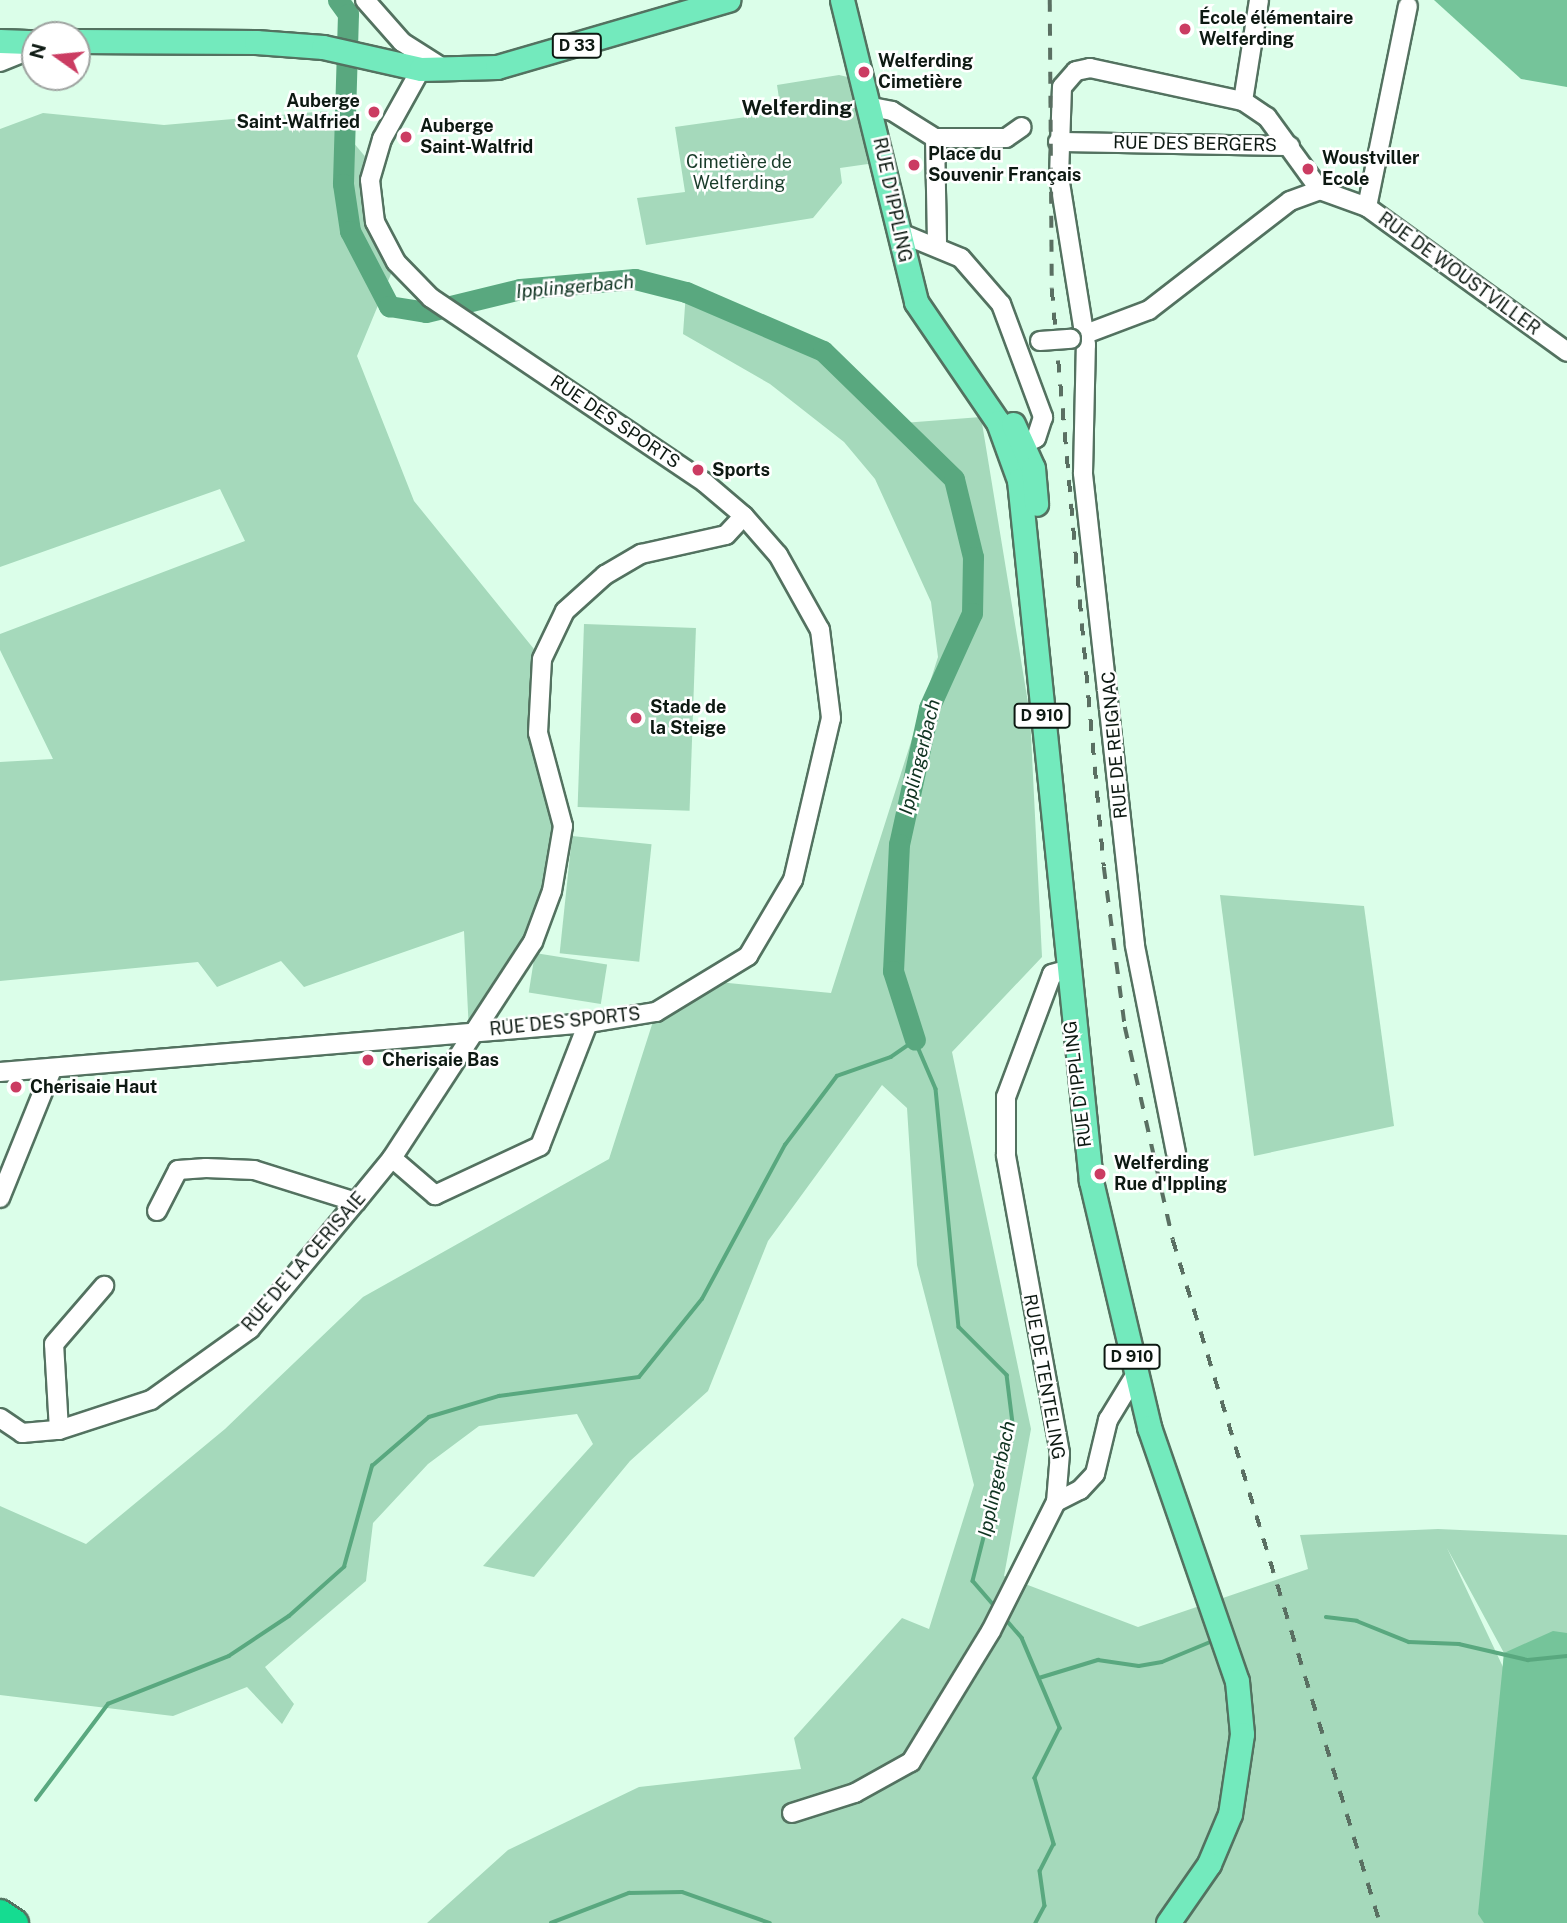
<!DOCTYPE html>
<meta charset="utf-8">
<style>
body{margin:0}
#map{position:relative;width:1567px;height:1923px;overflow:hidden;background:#dbfee9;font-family:"Public Sans",sans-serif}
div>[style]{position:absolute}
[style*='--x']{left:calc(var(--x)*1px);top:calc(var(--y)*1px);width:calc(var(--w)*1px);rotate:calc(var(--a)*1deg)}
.green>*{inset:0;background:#a5d9bb;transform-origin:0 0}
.forest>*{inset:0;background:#75c49a}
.stream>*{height:3.5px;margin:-1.75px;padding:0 1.75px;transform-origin:1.75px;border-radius:1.75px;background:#59a87f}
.river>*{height:21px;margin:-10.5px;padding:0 10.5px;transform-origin:10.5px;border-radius:10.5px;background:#59a87f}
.roads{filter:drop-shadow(2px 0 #537260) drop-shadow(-2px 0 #537260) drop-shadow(0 2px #537260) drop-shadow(0 -2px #537260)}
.minor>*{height:18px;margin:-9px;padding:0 9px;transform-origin:9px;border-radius:9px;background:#fff}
.major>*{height:23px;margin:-11.5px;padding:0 11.5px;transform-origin:11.5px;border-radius:11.5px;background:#73eabd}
.highway>*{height:26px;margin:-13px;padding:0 13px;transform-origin:13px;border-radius:13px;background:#15dc91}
.rail>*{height:3.5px;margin-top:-1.75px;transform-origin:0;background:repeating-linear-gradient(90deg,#5a6f62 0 12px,transparent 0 24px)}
.bridges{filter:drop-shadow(2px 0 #537260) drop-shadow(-2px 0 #537260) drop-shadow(0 2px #537260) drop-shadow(0 -2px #537260)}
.minor-bridge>*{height:18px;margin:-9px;padding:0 9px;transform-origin:9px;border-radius:9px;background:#fff}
.dots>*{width:19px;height:19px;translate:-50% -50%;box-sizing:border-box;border:4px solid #fff;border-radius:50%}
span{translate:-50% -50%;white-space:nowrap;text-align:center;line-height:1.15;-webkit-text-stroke:5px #fff;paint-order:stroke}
.shield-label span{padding:2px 5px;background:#fff;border:2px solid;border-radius:5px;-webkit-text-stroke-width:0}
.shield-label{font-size:16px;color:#0d1912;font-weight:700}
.poi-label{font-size:18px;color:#0d1912;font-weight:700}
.left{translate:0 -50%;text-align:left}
.right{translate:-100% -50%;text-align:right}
.street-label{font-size:18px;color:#0d1912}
.park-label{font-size:18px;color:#193c2a}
.water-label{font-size:19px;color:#0e3220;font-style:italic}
.quarter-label{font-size:21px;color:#0d1912;font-weight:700}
.north{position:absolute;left:21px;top:21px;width:70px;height:70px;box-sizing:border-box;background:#fff;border:2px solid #9ea3a0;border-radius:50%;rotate:285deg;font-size:19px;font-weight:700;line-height:28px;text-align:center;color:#0d1912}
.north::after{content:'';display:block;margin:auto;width:24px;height:32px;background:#cb3c62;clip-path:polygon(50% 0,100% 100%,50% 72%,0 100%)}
</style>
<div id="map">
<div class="green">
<div style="clip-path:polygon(839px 75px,852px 78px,868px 164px,840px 168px,842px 183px,813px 218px,646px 245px,637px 198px,685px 192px,675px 127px,781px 112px,777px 85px)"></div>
<div style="clip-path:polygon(327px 111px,373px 166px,370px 180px,396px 262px,357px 356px,414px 501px,542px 659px,538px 733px,563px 826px,533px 942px,469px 1032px,464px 931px,304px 987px,281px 961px,217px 987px,198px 962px,0 981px,0 762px,53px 759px,0 650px,0 634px,245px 541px,220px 489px,0 567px,0 129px,43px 113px,164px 125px)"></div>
<div style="clip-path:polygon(evenodd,686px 292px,823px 351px,903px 423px,981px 417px,1030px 715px,1042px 957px,952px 1052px,1031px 1429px,1004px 1576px,1138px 1627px,1308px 1569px,1300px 1535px,1438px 1529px,1567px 1535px,1567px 1923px,427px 1923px,508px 1850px,639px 1787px,801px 1769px,794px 1738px,902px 1618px,929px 1629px,974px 1485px,917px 1265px,907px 1108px,882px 1085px,768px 1241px,708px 1391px,630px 1461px,534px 1577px,483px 1566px,593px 1444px,577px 1414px,479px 1426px,428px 1464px,373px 1523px,366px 1581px,265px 1667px,294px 1704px,282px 1724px,247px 1687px,173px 1716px,0 1695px,0 1506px,86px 1544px,225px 1429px,363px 1297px,609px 1159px,656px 1012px,708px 981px,831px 993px,938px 657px,931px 602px,875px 479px,844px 442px,770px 384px,683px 334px,686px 292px,1447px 1548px,1504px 1653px,1503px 1667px,1447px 1548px)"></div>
<div style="left:584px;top:624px;width:112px;height:183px;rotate:2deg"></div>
<div style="left:572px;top:836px;width:80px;height:118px;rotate:6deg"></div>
<div style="clip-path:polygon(1220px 895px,1364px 906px,1394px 1126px,1254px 1156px)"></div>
<div style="left:535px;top:953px;width:73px;height:40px;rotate:9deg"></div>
</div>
<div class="forest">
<div style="clip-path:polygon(1434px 0,1567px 0,1567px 87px,1521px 79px)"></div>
<div style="clip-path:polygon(1553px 1631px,1567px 1633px,1567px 1923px,1484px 1923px,1478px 1914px,1504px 1653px)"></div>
</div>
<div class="stream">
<div style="--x:1003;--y:1616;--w:29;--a:49"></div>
<div style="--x:1022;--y:1638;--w:98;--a:67.1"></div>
<div style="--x:1060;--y:1728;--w:56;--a:116.6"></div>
<div style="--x:1035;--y:1778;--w:69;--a:73.9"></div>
<div style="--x:1054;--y:1844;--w:30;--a:117"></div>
<div style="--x:1040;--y:1871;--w:35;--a:82"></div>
<div style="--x:1045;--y:1906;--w:19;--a:118"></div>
<div style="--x:1326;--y:1617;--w:31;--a:7"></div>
<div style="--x:1357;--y:1621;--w:56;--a:22"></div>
<div style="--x:1409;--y:1642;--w:50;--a:2.3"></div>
<div style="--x:1459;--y:1644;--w:71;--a:13.1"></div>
<div style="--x:1528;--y:1660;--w:39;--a:-6"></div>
<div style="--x:1039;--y:1678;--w:62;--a:-17"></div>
<div style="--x:1098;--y:1660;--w:41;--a:8.3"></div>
<div style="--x:1139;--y:1666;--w:23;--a:-10"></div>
<div style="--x:1162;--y:1662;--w:57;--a:-22.5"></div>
<div style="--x:36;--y:1800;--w:120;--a:-53.1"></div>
<div style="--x:108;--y:1704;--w:130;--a:-21.6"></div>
<div style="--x:229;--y:1656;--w:72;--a:-33.7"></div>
<div style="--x:289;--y:1616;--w:74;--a:-41.7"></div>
<div style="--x:344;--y:1567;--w:105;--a:-74.5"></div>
<div style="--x:372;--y:1466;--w:75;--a:-40.7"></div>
<div style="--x:429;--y:1417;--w:73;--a:-16.7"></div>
<div style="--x:499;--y:1396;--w:141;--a:-7.7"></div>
<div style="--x:639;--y:1377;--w:100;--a:-51.1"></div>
<div style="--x:702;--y:1299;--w:175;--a:-61.7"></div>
<div style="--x:785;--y:1145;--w:86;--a:-53"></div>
<div style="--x:837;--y:1076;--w:57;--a:-19.4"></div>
<div style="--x:891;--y:1057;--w:29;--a:-35"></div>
<div style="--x:915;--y:1040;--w:53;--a:66.8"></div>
<div style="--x:936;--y:1089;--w:239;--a:84.5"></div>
<div style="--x:959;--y:1327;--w:68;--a:45"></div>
<div style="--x:1007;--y:1375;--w:48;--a:82.9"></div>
<div style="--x:1013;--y:1423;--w:163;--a:104.2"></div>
<div style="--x:973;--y:1581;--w:35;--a:49"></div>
<div style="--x:551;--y:1923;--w:84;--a:-21"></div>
<div style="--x:629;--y:1893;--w:53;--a:-1.1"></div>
<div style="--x:682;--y:1892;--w:93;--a:19.4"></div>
</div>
<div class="river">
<div style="--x:338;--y:0;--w:17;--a:54"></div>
<div style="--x:348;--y:14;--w:170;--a:91.7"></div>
<div style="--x:343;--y:184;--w:48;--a:81.5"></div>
<div style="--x:350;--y:231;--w:85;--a:62.5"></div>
<div style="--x:389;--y:306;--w:37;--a:9"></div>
<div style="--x:426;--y:312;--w:97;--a:-13.7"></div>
<div style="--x:520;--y:289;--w:115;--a:-5"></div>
<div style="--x:635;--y:279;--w:53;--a:14.3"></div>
<div style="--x:686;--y:292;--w:149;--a:23.3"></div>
<div style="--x:823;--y:351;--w:183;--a:44.3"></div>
<div style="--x:954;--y:479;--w:80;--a:76.3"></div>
<div style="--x:973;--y:557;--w:56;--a:91"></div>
<div style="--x:972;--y:613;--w:104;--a:114.4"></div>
<div style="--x:929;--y:708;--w:139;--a:102.4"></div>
<div style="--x:899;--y:844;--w:127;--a:92.7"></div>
<div style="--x:893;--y:971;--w:72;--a:72.3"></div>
</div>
<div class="roads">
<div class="minor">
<div style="--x:365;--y:0;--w:56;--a:48.6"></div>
<div style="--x:402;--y:42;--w:49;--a:32.4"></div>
<div style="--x:0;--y:62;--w:38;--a:-22"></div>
<div style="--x:1243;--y:101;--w:102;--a:-81"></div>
<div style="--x:872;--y:107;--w:20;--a:11"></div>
<div style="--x:892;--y:111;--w:51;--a:32.1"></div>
<div style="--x:935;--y:138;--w:71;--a:0"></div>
<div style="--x:1006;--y:138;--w:19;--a:-35"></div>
<div style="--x:935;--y:138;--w:106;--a:88.9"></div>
<div style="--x:1058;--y:142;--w:232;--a:1"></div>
<div style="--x:1367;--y:207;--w:205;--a:-78.5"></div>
<div style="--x:898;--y:232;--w:68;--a:22.4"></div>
<div style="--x:961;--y:258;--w:61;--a:49"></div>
<div style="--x:1001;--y:304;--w:121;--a:69.6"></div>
<div style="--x:1043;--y:417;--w:22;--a:108"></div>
<div style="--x:1036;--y:438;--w:26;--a:151"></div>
<div style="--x:1075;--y:338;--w:79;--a:-20.7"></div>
<div style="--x:1149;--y:310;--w:178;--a:-37.7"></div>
<div style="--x:1290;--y:201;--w:32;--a:-20"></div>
<div style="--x:1320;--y:190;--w:50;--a:19.9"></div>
<div style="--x:1367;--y:207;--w:247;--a:35.9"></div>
<div style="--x:0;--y:1072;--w:590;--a:-4.76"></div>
<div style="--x:588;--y:1023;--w:69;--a:-9.2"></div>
<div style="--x:656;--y:1012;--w:108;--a:-31.3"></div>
<div style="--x:748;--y:956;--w:88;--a:-59.4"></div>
<div style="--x:793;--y:880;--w:166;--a:-76.8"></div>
<div style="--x:831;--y:718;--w:89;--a:-97.1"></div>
<div style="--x:820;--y:630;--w:86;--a:-119.2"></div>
<div style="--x:778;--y:555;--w:52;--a:-131.1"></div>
<div style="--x:744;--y:516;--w:52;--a:-139.6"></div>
<div style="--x:704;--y:482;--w:329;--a:-146"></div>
<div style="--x:431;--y:298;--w:50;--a:-134.2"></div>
<div style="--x:396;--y:262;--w:45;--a:-117.7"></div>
<div style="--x:375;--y:222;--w:42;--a:-96.8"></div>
<div style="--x:370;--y:180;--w:43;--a:-73.7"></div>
<div style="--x:382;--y:139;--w:80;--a:-60.9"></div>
<div style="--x:1176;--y:1153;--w:212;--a:-101.2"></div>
<div style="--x:1135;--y:945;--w:475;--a:-96.3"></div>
<div style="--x:1083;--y:473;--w:128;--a:-88.7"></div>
<div style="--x:1086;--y:345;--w:170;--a:-99.1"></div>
<div style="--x:1059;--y:177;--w:90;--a:-88.1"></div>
<div style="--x:1062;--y:87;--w:21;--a:-49"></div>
<div style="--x:1076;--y:71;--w:14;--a:-12"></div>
<div style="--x:1090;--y:68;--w:157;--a:12.2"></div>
<div style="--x:1243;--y:101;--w:29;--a:34"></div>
<div style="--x:1267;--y:117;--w:90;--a:54"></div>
<div style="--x:392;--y:1158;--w:57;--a:40.7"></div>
<div style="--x:435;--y:1195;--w:116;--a:-25"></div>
<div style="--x:540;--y:1146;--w:132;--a:-68.7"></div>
<div style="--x:0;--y:1198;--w:139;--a:-68"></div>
<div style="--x:157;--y:1211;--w:46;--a:-62.9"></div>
<div style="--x:178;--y:1170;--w:28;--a:-4"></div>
<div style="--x:206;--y:1168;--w:48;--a:2.4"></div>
<div style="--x:254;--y:1170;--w:107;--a:17.4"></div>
<div style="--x:0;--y:1418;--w:27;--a:34"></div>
<div style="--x:22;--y:1433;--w:37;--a:-5"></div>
<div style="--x:59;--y:1430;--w:97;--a:-18.1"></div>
<div style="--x:151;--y:1400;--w:122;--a:-35.6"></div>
<div style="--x:250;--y:1329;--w:165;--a:-50.2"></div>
<div style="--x:356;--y:1202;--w:57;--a:-50.7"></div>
<div style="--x:392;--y:1158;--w:258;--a:-56.9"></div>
<div style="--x:533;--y:942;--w:54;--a:-69.6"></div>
<div style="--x:552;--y:891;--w:66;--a:-80.4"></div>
<div style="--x:563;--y:826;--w:96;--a:-105"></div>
<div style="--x:538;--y:733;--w:74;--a:-86.9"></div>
<div style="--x:542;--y:659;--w:53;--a:-64.4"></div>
<div style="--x:565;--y:611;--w:54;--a:-42"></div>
<div style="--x:605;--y:575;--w:42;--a:-30.3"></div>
<div style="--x:641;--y:554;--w:87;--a:-12.6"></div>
<div style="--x:726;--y:535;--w:26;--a:-47"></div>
<div style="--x:59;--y:1430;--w:86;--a:-93.3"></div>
<div style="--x:54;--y:1344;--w:77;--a:-49.2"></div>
<div style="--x:1056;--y:1502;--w:27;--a:-27"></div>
<div style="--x:1080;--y:1490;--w:22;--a:-47"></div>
<div style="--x:1095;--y:1474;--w:56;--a:-76.5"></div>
<div style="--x:1108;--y:1420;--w:54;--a:-58.7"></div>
<div style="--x:792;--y:1813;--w:66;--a:-17.6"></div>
<div style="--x:855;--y:1793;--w:64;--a:-29"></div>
<div style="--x:911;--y:1762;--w:153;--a:-58.6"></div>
<div style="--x:991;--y:1631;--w:144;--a:-63.3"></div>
<div style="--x:1056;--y:1502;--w:49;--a:-85.3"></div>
<div style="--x:1060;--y:1453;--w:303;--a:-100.3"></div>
<div style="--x:1006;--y:1155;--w:58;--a:-90"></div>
<div style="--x:1006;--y:1097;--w:131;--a:-69.5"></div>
<div style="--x:1052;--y:974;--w:15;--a:-16"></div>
</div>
<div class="major">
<div style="--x:842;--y:0;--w:311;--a:76.2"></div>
<div style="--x:916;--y:302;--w:145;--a:55.7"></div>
<div style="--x:998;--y:422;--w:62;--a:70.1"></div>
<div style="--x:1019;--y:480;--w:705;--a:84.14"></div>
<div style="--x:1091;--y:1181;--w:253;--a:76.7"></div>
<div style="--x:1149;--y:1427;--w:269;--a:70.9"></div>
<div style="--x:1237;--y:1681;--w:53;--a:84.6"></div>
<div style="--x:1242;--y:1734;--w:81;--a:98.5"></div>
<div style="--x:1230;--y:1814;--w:54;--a:112.8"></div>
<div style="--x:1209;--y:1864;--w:72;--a:124.8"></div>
<div style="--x:0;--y:41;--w:35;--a:2"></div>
<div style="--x:77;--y:41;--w:179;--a:0.3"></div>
<div style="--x:256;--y:42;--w:67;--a:4.3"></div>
<div style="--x:323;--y:47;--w:100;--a:12.7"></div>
<div style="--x:421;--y:69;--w:76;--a:-1.5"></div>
<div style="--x:497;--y:67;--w:241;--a:-16.2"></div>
<div style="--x:1013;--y:424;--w:48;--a:65.6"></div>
<div style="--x:1033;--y:468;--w:36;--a:85"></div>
</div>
<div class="highway">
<div style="--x:0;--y:1913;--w:18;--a:34"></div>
</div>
</div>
<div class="rail">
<div style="--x:1050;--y:0;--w:289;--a:89.6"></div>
<div style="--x:1052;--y:289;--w:580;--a:84.86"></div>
<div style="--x:1104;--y:867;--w:161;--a:82.5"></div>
<div style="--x:1125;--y:1027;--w:218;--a:77.3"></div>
<div style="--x:1173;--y:1240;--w:714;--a:73.14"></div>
</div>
<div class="bridges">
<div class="minor-bridge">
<div style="--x:1040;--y:341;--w:31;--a:-4"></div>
</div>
</div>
<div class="dots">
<div style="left:1185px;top:29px;background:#cb3c62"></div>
<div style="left:864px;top:72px;background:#cb3c62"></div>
<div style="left:374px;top:112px;background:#cb3c62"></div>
<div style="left:406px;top:137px;background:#cb3c62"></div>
<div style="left:914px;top:165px;background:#cb3c62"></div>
<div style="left:1308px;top:169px;background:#cb3c62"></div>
<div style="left:698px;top:470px;background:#cb3c62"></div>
<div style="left:636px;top:718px;background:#cb3c62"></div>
<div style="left:368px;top:1060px;background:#cb3c62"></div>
<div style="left:16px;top:1087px;background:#cb3c62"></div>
<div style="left:1100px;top:1174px;background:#cb3c62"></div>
</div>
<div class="shield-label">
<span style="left:577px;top:46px">D 33</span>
<span style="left:1042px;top:716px">D 910</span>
<span style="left:1132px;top:1357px">D 910</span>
</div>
<div class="poi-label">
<span class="left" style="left:1199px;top:29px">École élémentaire<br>Welferding</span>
<span class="left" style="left:878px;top:72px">Welferding<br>Cimetière</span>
<span class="right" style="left:360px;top:112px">Auberge<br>Saint-Walfried</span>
<span class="left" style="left:420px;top:137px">Auberge<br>Saint-Walfrid</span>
<span class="left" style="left:928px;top:165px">Place du<br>Souvenir Français</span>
<span class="left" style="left:1322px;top:169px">Woustviller<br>Ecole</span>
<span class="left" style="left:712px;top:470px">Sports</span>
<span class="left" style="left:650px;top:718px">Stade de<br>la Steige</span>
<span class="left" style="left:382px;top:1060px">Cherisaie Bas</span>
<span class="left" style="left:30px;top:1087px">Cherisaie Haut</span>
<span class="left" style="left:1114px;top:1174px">Welferding<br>Rue d'Ippling</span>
</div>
<div class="street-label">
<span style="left:1195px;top:144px;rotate:1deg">RUE DES BERGERS</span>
<span style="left:892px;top:200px;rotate:78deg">RUE D'IPPLING</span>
<span style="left:1459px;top:274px;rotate:36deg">RUE DE WOUSTVILLER</span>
<span style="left:615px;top:422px;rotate:34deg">RUE DES SPORTS</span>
<span style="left:1115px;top:745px;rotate:-95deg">RUE DE REIGNAC</span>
<span style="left:565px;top:1022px;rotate:-6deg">RUE DES SPORTS</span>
<span style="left:1078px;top:1084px;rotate:-97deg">RUE D'IPPLING</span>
<span style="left:304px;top:1262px;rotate:-49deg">RUE DE LA CERISAIE</span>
<span style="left:1044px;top:1377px;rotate:80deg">RUE DE TENTELING</span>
</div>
<div class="park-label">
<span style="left:739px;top:173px">Cimetière de<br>Welferding</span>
</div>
<div class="water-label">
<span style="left:575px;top:287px;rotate:-5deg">Ipplingerbach</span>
<span style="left:920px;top:757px;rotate:-76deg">Ipplingerbach</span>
<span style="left:997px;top:1479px;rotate:-78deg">Ipplingerbach</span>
</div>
<div class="quarter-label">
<span style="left:797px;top:108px">Welferding</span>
</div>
<div class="north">N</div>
</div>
